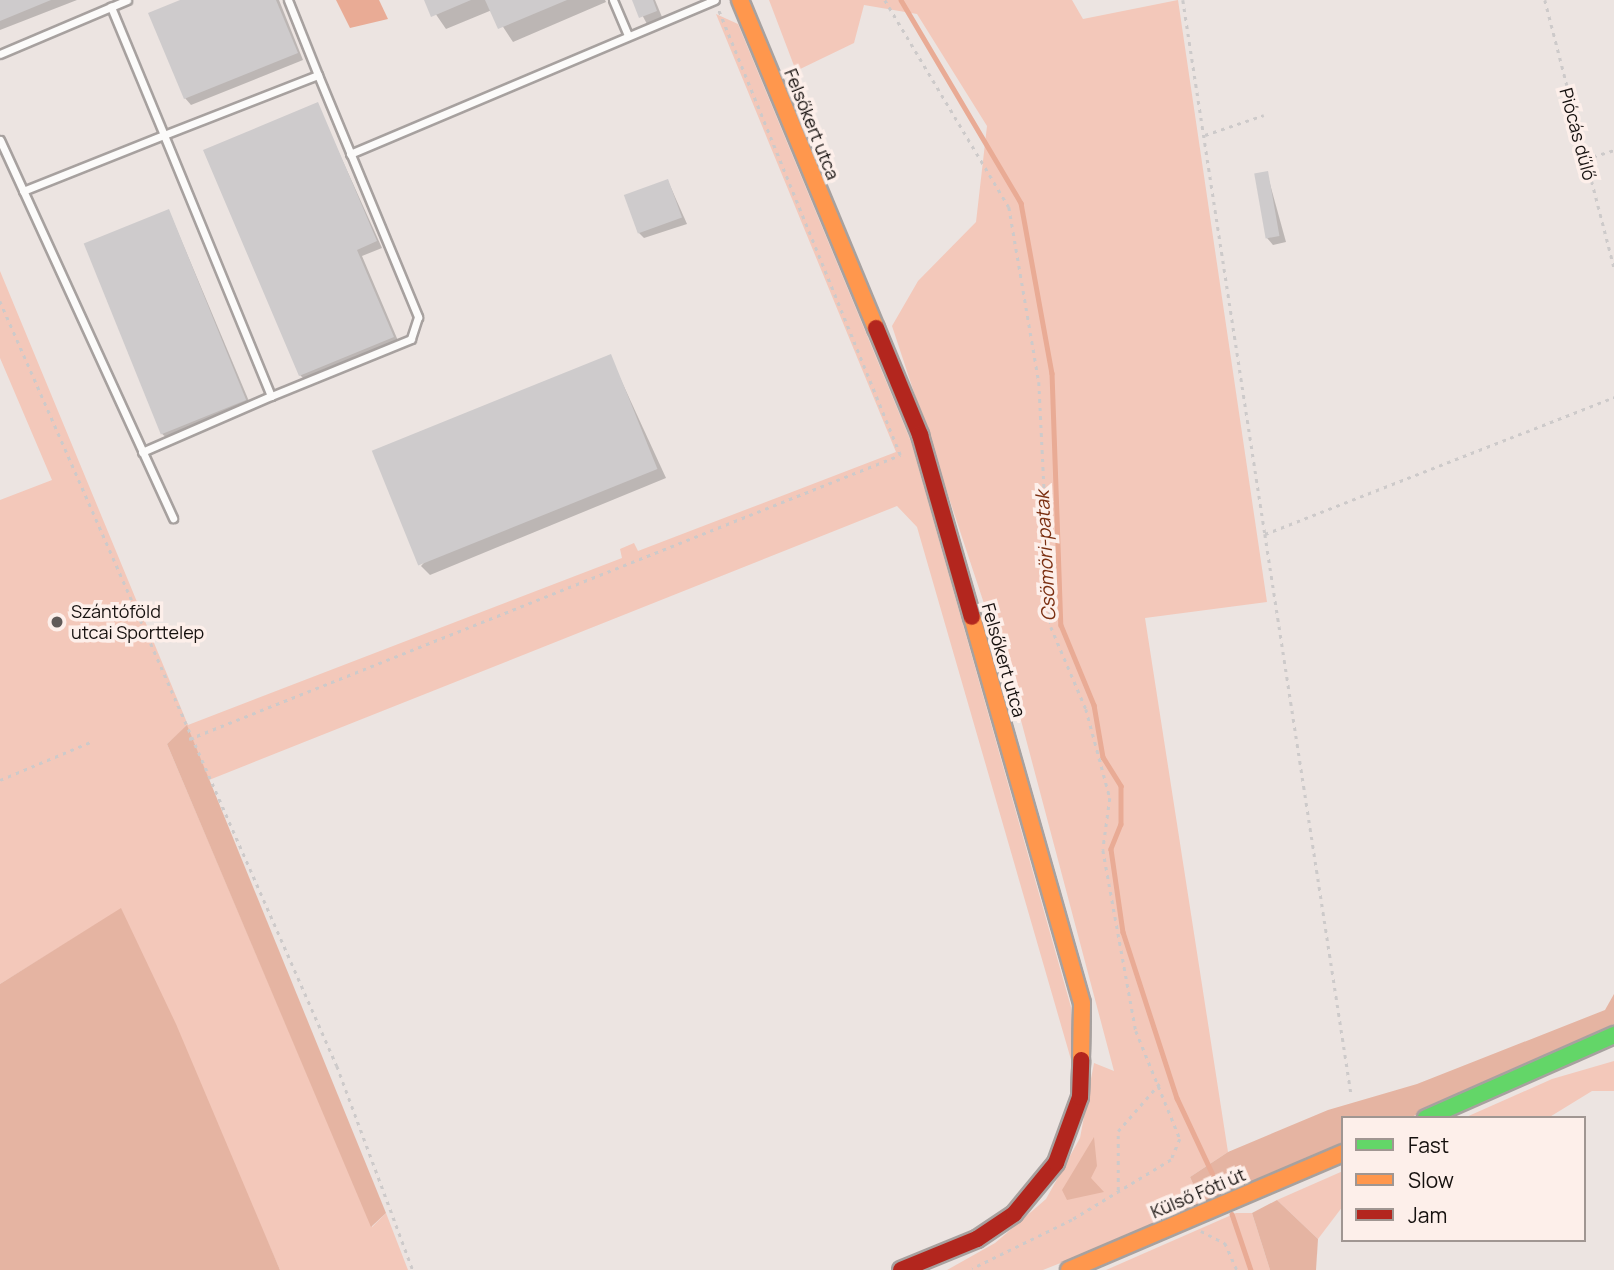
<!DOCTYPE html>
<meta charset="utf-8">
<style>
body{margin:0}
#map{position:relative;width:1614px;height:1270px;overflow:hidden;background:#ece4e1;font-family:Manrope,sans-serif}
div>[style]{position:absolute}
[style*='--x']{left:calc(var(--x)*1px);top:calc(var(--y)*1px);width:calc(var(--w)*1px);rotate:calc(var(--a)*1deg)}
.green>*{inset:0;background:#f3c8ba}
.forest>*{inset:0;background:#e5b4a2}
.water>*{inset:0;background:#e9ab95}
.shadow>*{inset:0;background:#0003}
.stream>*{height:4.5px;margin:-2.25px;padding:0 2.25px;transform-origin:2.25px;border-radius:2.25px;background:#e9ab95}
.building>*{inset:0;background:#cecbcc;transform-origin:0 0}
.path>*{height:2.5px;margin-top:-1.25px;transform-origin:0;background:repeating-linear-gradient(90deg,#cdcaca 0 3.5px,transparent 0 8.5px)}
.roads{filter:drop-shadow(2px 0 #a7a19f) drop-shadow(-2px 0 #a7a19f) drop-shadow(0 2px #a7a19f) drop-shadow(0 -2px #a7a19f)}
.lane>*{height:7px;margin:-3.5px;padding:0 3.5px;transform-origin:3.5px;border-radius:3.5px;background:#fcfbfa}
.fast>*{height:16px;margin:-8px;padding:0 8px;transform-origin:8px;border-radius:8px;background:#63d668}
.slow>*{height:16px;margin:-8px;padding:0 8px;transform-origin:8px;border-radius:8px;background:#ff974d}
.jam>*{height:16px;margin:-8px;padding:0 8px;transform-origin:8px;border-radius:8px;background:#b3261e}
.dots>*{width:19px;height:19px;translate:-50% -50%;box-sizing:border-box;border:4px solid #fdefea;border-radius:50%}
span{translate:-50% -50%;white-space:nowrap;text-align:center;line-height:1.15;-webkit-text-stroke:7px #fdefea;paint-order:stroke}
.street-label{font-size:18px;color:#15100e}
.poi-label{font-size:18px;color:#15100e}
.left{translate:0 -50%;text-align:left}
.water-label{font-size:19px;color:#7b2f11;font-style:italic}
.legend{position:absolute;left:1341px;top:1116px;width:245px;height:126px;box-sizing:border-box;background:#fdefea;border:2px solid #a09692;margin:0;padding:9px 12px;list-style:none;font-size:21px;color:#15100e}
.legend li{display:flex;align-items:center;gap:14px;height:35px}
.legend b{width:35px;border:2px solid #a09692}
</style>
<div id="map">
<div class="green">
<div style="clip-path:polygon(769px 0,1072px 0,1083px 19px,1178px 0,1267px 602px,1145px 618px,1228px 1152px,1190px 1177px,1203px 1206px,1043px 1270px,947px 1270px,995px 1243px,1046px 1199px,1080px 1138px,1094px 1063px,1114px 1071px,1014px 694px,892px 326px,918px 281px,976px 222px,987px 126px,917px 14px,864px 5px,854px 43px,796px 71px)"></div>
<div style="clip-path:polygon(716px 14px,738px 24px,912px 444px,1071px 1007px,1074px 1070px,917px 527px,897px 506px,209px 780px,187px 726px,167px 744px,372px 1227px,386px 1213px,408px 1270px,280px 1270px,121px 909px,0 984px,0 500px,52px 480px,0 358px,0 271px,188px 725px,622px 558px,620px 549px,634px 543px,638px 551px,896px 452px)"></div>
<div style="clip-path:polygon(1614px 1061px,1614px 1091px,1592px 1091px,1548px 1118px,1464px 1118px,1552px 1079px)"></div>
<div style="clip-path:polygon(1343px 1171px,1343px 1206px,1318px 1239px,1277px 1200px)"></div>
<div style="clip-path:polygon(1236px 1213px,1252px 1213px,1270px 1270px,1106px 1270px)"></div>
</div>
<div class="forest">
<div style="clip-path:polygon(187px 725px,386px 1213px,371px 1227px,167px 744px)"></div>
<div style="clip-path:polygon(121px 908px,176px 1024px,280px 1270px,0 1270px,0 984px)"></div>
<div style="clip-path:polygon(1614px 994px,1614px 1030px,1409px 1118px,1343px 1118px,1343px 1147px,1203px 1206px,1190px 1177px,1228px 1152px,1328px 1110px,1417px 1084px,1605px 1010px)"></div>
<div style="clip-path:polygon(1094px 1137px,1097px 1166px,1091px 1178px,1104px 1192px,1067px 1200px,1062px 1190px)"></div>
<div style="clip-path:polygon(1277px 1200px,1318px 1239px,1316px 1270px,1270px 1270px,1252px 1213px)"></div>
</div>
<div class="water">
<div style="clip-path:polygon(336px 0,379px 0,388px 19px,350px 28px)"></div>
</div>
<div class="shadow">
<div style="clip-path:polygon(0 0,77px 0,0 30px)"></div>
<div style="clip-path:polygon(184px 0,279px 0,303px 60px,191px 105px,185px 98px)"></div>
<div style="clip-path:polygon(426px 0,605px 0,606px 2px,513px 42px,492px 10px,446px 29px)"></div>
<div style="clip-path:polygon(634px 0,655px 0,662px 17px,647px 24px)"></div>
<div style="clip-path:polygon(317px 104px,382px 248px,362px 256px,399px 343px,307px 382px,300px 375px)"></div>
<div style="clip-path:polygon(1267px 173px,1286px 242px,1273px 245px,1267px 238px)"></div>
<div style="clip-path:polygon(668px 181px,687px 224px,644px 238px,638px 232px)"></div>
<div style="clip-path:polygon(169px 211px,251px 406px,168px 439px,161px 433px)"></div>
<div style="clip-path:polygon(610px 356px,666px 478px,430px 575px,421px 566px)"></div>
</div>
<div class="stream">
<div style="--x:901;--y:0;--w:236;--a:59.4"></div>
<div style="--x:1021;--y:203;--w:173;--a:79.7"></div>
<div style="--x:1052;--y:373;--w:252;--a:88"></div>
<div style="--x:1061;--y:625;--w:87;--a:67.6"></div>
<div style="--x:1094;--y:705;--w:53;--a:80.2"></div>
<div style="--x:1103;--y:757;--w:34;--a:58"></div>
<div style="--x:1121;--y:786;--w:38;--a:90"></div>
<div style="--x:1121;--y:824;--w:27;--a:112"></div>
<div style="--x:1111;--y:849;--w:84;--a:81.8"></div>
<div style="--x:1123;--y:932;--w:175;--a:72"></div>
<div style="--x:1177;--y:1098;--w:108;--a:64.9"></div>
<div style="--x:1232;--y:1214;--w:59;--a:71.3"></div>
</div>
<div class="building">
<div style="clip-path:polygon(0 0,51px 0,0 21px)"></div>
<div style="clip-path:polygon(180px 0,276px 0,298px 53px,184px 99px,148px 13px)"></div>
<div style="clip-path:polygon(424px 0,471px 0,431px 17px)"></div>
<div style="clip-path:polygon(485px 0,567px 0,498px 29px)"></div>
<div style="clip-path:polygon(632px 0,653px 0,657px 11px,639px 18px)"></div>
<div style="clip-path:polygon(318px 102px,377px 241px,357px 250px,394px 337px,299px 376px,203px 150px)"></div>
<div style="left:1268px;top:171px;width:66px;height:14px;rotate:80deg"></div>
<div style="left:668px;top:179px;width:41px;height:47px;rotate:70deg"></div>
<div style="left:169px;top:209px;width:206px;height:92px;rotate:68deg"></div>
<div style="left:611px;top:354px;width:124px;height:258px;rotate:68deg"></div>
</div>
<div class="path">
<div style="--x:885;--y:0;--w:241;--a:59.1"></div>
<div style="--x:1009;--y:207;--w:178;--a:80.3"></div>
<div style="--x:1039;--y:382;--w:245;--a:87.2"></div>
<div style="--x:1051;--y:627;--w:89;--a:66.9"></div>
<div style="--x:1086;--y:709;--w:92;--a:74.9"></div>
<div style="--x:1110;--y:798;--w:52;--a:97.7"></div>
<div style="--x:1103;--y:850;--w:184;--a:79.7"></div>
<div style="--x:1136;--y:1031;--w:117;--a:67.8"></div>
<div style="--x:1180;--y:1139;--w:23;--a:113"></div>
<div style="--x:1171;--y:1160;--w:116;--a:148.8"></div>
<div style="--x:1072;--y:1220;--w:111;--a:153.9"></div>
<div style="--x:1183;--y:0;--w:540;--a:81.27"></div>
<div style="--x:1265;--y:534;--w:375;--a:-21.4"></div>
<div style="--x:1545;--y:0;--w:276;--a:75.5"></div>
<div style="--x:1205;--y:135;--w:62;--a:-18.7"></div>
<div style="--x:1585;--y:159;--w:30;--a:-17"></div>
<div style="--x:0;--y:301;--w:836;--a:66.23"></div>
<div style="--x:337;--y:1066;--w:218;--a:69.6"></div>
<div style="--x:1265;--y:534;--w:566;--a:81.25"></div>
<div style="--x:189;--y:739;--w:766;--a:-21.77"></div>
<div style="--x:900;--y:455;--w:481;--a:-112.2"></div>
<div style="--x:0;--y:780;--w:101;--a:-22.8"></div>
<div style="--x:1118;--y:1190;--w:59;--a:-90"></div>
<div style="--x:1118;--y:1131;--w:64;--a:-48.8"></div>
<div style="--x:1201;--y:1231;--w:27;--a:27"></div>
<div style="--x:1225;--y:1243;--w:30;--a:66"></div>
</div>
<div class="roads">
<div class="lane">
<div style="--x:288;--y:0;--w:81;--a:68.2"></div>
<div style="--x:613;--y:0;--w:39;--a:67"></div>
<div style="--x:0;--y:54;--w:138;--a:-23"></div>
<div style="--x:0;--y:140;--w:416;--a:65.4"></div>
<div style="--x:350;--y:154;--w:396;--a:-22.9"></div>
<div style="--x:23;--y:191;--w:152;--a:-21.7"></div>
<div style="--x:164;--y:135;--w:165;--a:-21.3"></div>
<div style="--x:318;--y:75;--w:262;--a:67.5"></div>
<div style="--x:418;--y:317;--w:23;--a:108"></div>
<div style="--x:411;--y:339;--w:151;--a:157.8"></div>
<div style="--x:271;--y:396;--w:282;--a:-112.3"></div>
<div style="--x:164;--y:135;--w:139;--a:-112.5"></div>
<div style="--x:142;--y:452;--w:141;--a:-23.5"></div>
</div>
<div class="fast">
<div style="--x:1426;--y:1118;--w:206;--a:-23.8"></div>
</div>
<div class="slow">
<div style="--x:740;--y:0;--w:355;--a:67.5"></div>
<div style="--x:972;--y:617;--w:401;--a:74.1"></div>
<div style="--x:1082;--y:1003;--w:57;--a:91"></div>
<div style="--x:1069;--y:1270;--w:298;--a:-23.1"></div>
</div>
<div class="jam">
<div style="--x:876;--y:328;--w:116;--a:67.6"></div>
<div style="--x:920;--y:435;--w:189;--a:74.1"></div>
<div style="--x:901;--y:1270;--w:82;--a:-22.2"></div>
<div style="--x:977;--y:1239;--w:45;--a:-34"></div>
<div style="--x:1014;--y:1214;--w:66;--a:-50.5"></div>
<div style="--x:1056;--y:1163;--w:70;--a:-70"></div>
<div style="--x:1080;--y:1097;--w:37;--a:-88"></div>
</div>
</div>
<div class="dots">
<div style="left:57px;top:622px;background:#605a58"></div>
</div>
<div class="street-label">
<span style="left:812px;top:124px;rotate:68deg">Felsőkert utca</span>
<span style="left:1578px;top:134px;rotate:75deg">Piócás dűlő</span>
<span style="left:1004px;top:660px;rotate:74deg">Felsőkert utca</span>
<span style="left:1198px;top:1193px;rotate:-23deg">Külső Fóti út</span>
</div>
<div class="poi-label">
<span class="left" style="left:71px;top:622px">Szántóföld<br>utcai Sporttelep</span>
</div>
<div class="water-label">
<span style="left:1046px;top:556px;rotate:-93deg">Csömöri-patak</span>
</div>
<ul class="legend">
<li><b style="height:9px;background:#63d668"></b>Fast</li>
<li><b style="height:9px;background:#ff974d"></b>Slow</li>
<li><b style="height:9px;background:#b3261e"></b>Jam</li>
</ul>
</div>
